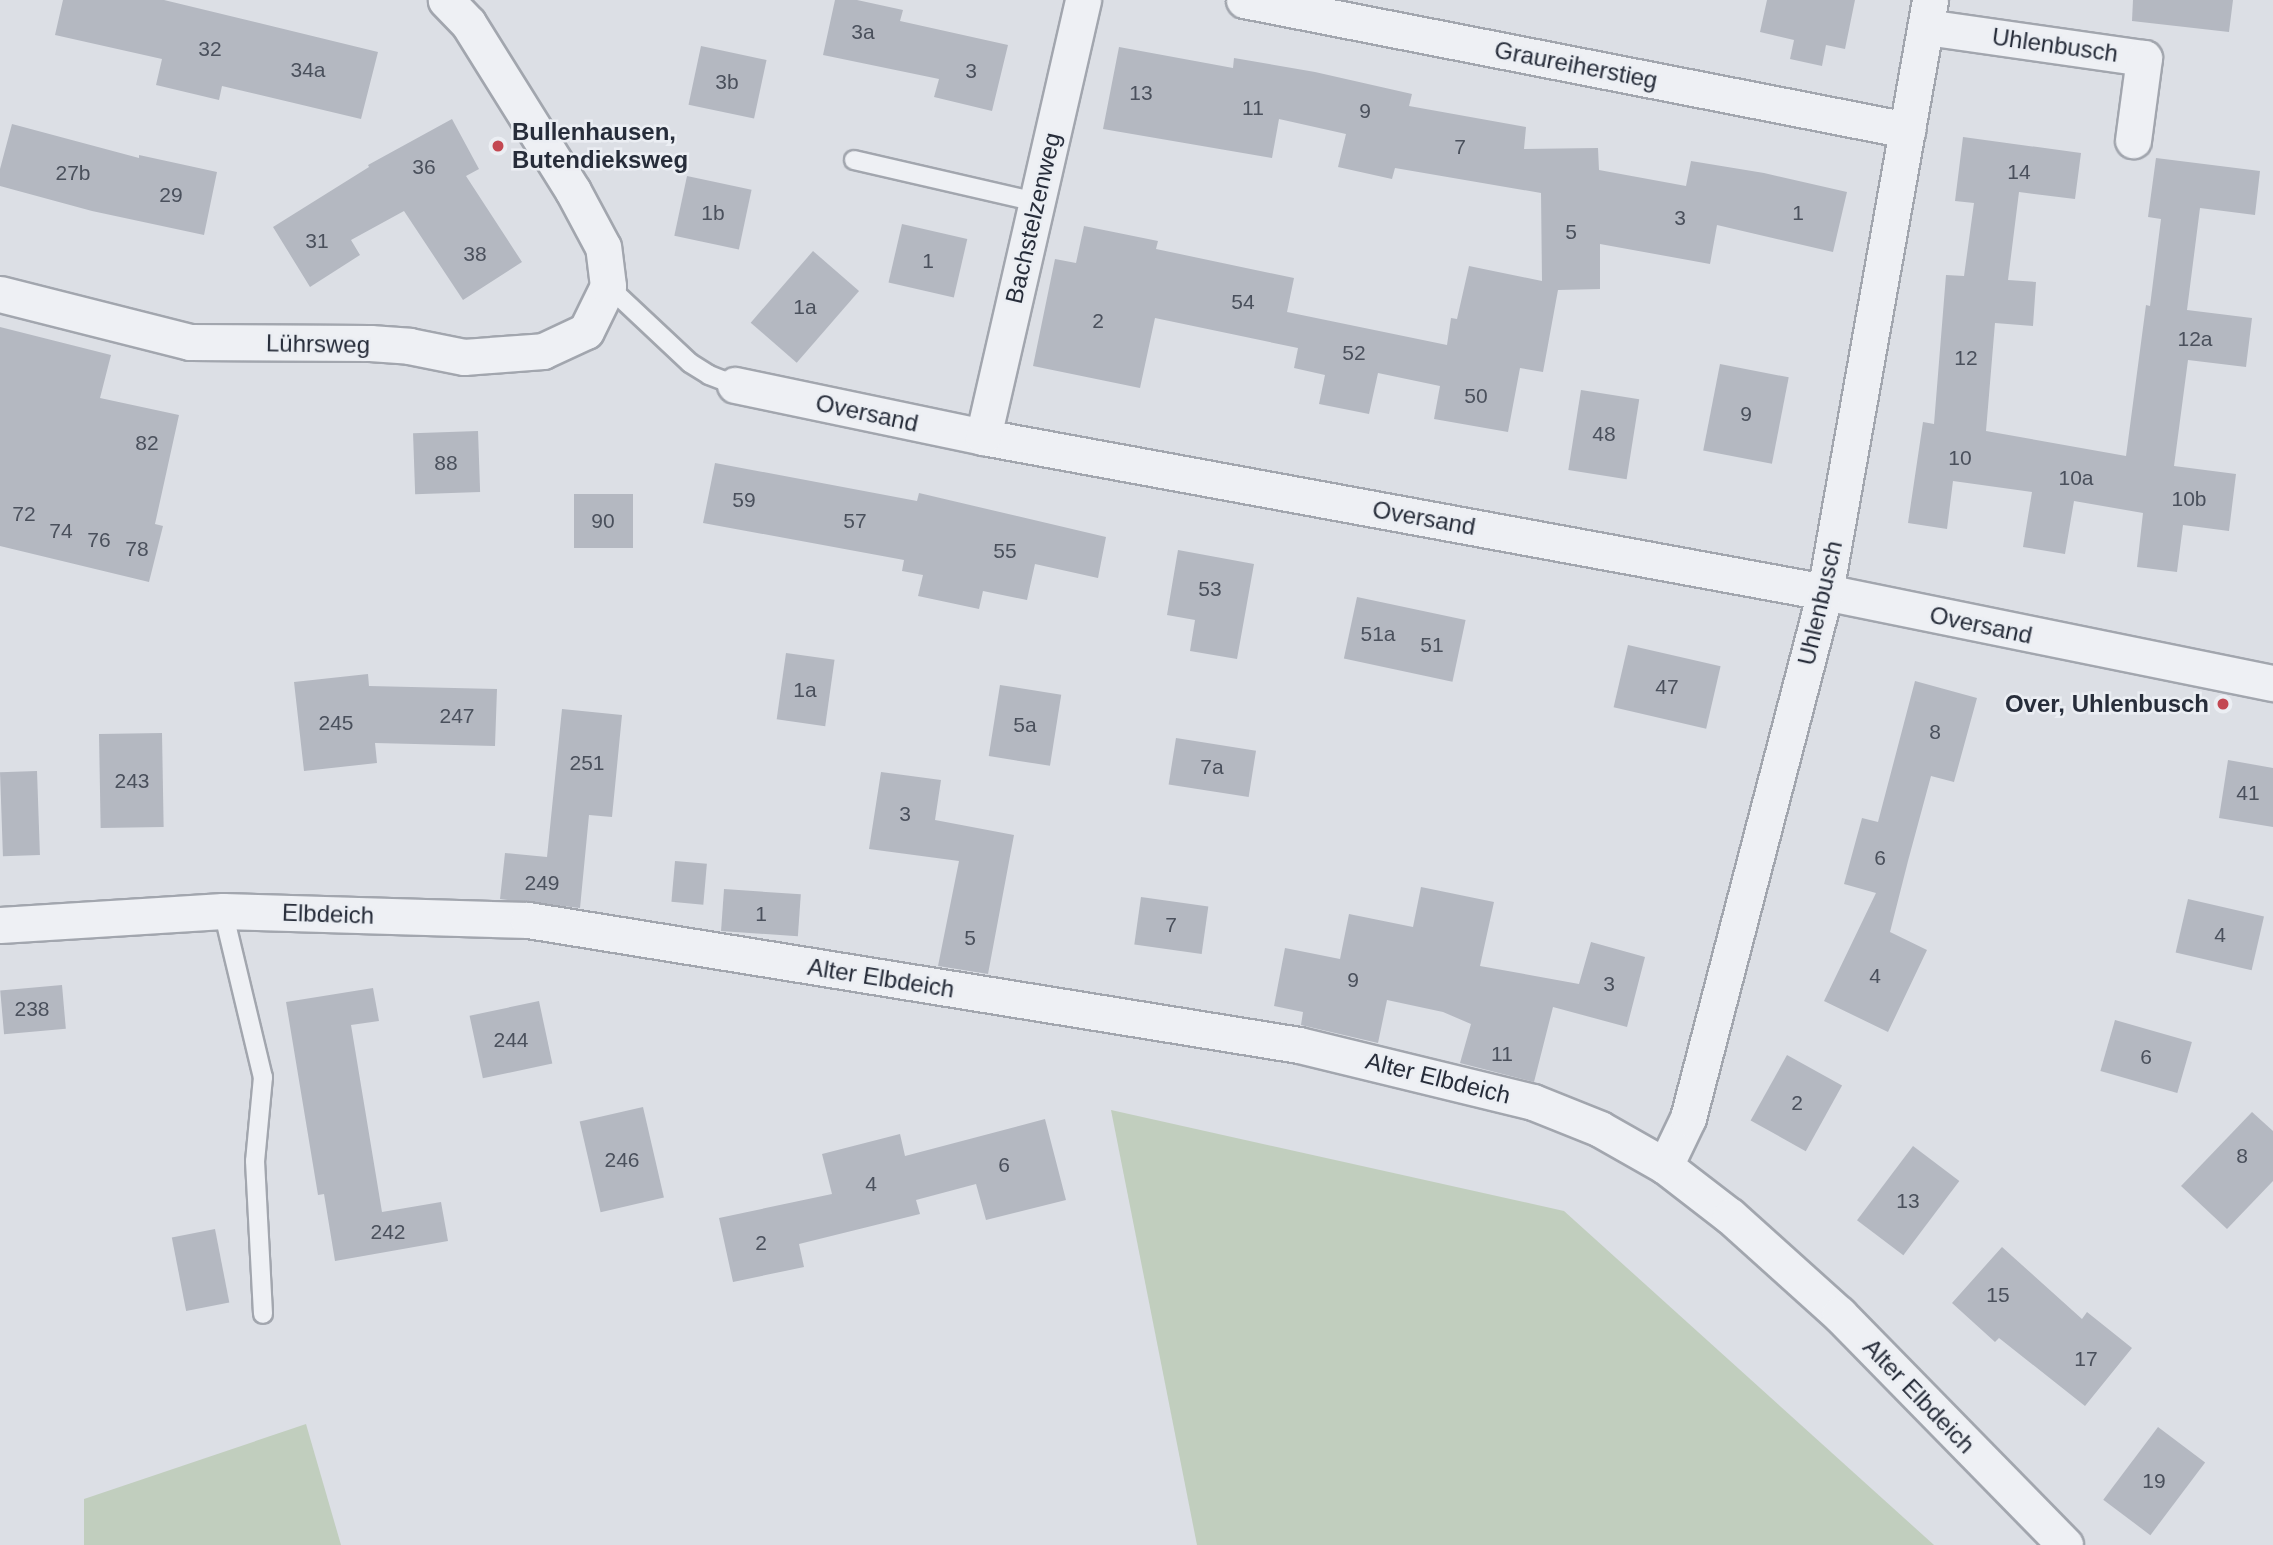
<!DOCTYPE html>
<meta charset="utf-8">
<style>
body{margin:0}
#map{position:relative;width:2273px;height:1545px;overflow:hidden;background:#dcdfe5;font-family:Arial,sans-serif}
div>[style]{position:absolute}
[style*='--x']{left:calc(var(--x)*1px);top:calc(var(--y)*1px);width:calc(var(--w)*1px);rotate:calc(var(--a)*1deg)}
.green>*{inset:0;background:#c1cebe}
.building>*{inset:0;background:#b4b8c1;transform-origin:0 0}
.roads{filter:drop-shadow(2px 0 #a2a6ae) drop-shadow(-2px 0 #a2a6ae) drop-shadow(0 2px #a2a6ae) drop-shadow(0 -2px #a2a6ae)}
.service>*{height:18px;margin:-9px;padding:0 9px;transform-origin:9px;border-radius:9px;background:#eef0f4}
.minor>*{height:35px;margin:-17.5px;padding:0 17.5px;transform-origin:17.5px;border-radius:17.5px;background:#eef0f4}
.dots>*{width:19px;height:19px;translate:-50% -50%;box-sizing:border-box;border:4px solid #ebeef3;border-radius:50%}
span{translate:-50% -50%;white-space:nowrap;text-align:center;line-height:1.15;-webkit-text-stroke:5px #ebeef3;paint-order:stroke}
.number-label{font-size:21px;color:#4a505c}
.number-label span{-webkit-text-stroke-width:0}
.street-label{font-size:24px;color:#272d3a}
.poi-label{font-size:24px;color:#272d3a;font-weight:700}
.left{translate:0 -50%;text-align:left}
.right{translate:-100% -50%;text-align:right}
</style>
<div id="map">
<div class="green">
<div style="clip-path:polygon(1111px 1110px,1564px 1211px,1934px 1545px,1197px 1545px)"></div>
<div style="clip-path:polygon(306px 1424px,341px 1545px,84px 1545px,84px 1499px)"></div>
</div>
<div class="building">
<div style="clip-path:polygon(63px 0,164px 0,378px 52px,361px 119px,222px 86px,219px 100px,156px 85px,162px 59px,55px 35px)"></div>
<div style="clip-path:polygon(835px 0,857px 0,903px 10px,900px 21px,1008px 45px,992px 111px,934px 97px,939px 79px,823px 55px)"></div>
<div style="clip-path:polygon(1767px 0,1855px 0,1845px 49px,1826px 45px,1822px 66px,1790px 59px,1794px 40px,1760px 32px)"></div>
<div style="clip-path:polygon(2133px 0,2233px 0,2229px 32px,2132px 21px)"></div>
<div style="left:701px;top:46px;width:67px;height:60px;rotate:12deg"></div>
<div style="clip-path:polygon(1119px 47px,1233px 68px,1234px 58px,1315px 72px,1412px 94px,1409px 106px,1526px 127px,1524px 149px,1598px 148px,1599px 170px,1686px 186px,1691px 161px,1764px 173px,1847px 192px,1833px 252px,1717px 225px,1710px 264px,1600px 244px,1600px 289px,1558px 290px,1543px 372px,1520px 368px,1508px 432px,1434px 419px,1440px 386px,1378px 373px,1369px 414px,1319px 404px,1325px 375px,1294px 368px,1298px 348px,1155px 318px,1140px 388px,1033px 366px,1055px 259px,1076px 263px,1084px 226px,1158px 241px,1156px 249px,1294px 278px,1287px 312px,1447px 345px,1451px 318px,1457px 319px,1469px 266px,1542px 281px,1541px 193px,1395px 168px,1392px 179px,1338px 167px,1346px 134px,1279px 119px,1272px 158px,1103px 129px)"></div>
<div style="clip-path:polygon(452px 119px,479px 169px,466px 176px,522px 262px,463px 300px,404px 211px,351px 240px,360px 255px,310px 287px,273px 227px,369px 167px,368px 165px)"></div>
<div style="clip-path:polygon(12px 124px,139px 158px,139px 155px,217px 172px,204px 235px,92px 211px,0 186px,0 169px)"></div>
<div style="clip-path:polygon(1963px 137px,2081px 153px,2075px 199px,2019px 192px,2008px 280px,2036px 282px,2033px 326px,1995px 323px,1986px 431px,2126px 456px,2146px 305px,2150px 306px,2161px 219px,2148px 217px,2156px 158px,2260px 171px,2255px 215px,2200px 208px,2187px 310px,2252px 318px,2246px 367px,2188px 360px,2174px 466px,2236px 474px,2229px 531px,2183px 525px,2177px 572px,2137px 567px,2143px 513px,2074px 501px,2065px 554px,2023px 547px,2032px 492px,1953px 481px,1947px 529px,1908px 523px,1923px 422px,1934px 424px,1946px 275px,1964px 276px,1974px 203px,1955px 201px)"></div>
<div style="left:687px;top:176px;width:66px;height:61px;rotate:12deg"></div>
<div style="left:902px;top:224px;width:67px;height:60px;rotate:13deg"></div>
<div style="left:813px;top:251px;width:61px;height:95px;rotate:41deg"></div>
<div style="clip-path:polygon(0 327px,111px 355px,100px 398px,179px 415px,155px 524px,163px 526px,149px 582px,0 546px)"></div>
<div style="left:1720px;top:364px;width:70px;height:88px;rotate:11deg"></div>
<div style="left:1581px;top:390px;width:59px;height:81px;rotate:9deg"></div>
<div style="left:478px;top:431px;width:61px;height:65px;rotate:88deg"></div>
<div style="clip-path:polygon(715px 463px,917px 501px,919px 493px,1106px 537px,1098px 578px,1035px 564px,1027px 600px,983px 591px,979px 609px,918px 596px,923px 575px,902px 571px,904px 560px,703px 523px)"></div>
<div style="left:574px;top:494px;width:59px;height:54px"></div>
<div style="clip-path:polygon(1178px 550px,1254px 564px,1237px 659px,1190px 651px,1195px 620px,1167px 615px)"></div>
<div style="left:1357px;top:597px;width:111px;height:63px;rotate:12deg"></div>
<div style="left:1628px;top:645px;width:95px;height:64px;rotate:13deg"></div>
<div style="left:786px;top:653px;width:49px;height:67px;rotate:8deg"></div>
<div style="clip-path:polygon(368px 674px,369px 686px,497px 689px,495px 746px,375px 743px,377px 763px,304px 771px,294px 682px)"></div>
<div style="clip-path:polygon(1915px 681px,1977px 698px,1954px 782px,1931px 776px,1908px 861px,1890px 932px,1927px 950px,1888px 1032px,1824px 1001px,1876px 893px,1844px 884px,1862px 818px,1878px 822px)"></div>
<div style="left:1000px;top:685px;width:62px;height:72px;rotate:9deg"></div>
<div style="clip-path:polygon(562px 709px,622px 715px,612px 817px,589px 815px,580px 908px,500px 899px,505px 853px,547px 857px)"></div>
<div style="left:162px;top:733px;width:94px;height:63px;rotate:89deg"></div>
<div style="left:1176px;top:738px;width:81px;height:47px;rotate:9deg"></div>
<div style="clip-path:polygon(2228px 760px,2273px 768px,2273px 827px,2219px 818px)"></div>
<div style="left:37px;top:771px;width:84px;height:37px;rotate:88deg"></div>
<div style="clip-path:polygon(881px 772px,941px 780px,935px 820px,1014px 835px,988px 974px,938px 966px,959px 861px,869px 849px)"></div>
<div style="left:675px;top:861px;width:32px;height:41px;rotate:5deg"></div>
<div style="clip-path:polygon(1421px 887px,1494px 902px,1480px 966px,1579px 984px,1591px 942px,1645px 957px,1627px 1027px,1553px 1007px,1534px 1082px,1460px 1063px,1471px 1024px,1443px 1012px,1387px 1000px,1378px 1043px,1301px 1025px,1303px 1012px,1274px 1006px,1285px 948px,1340px 959px,1349px 914px,1413px 927px)"></div>
<div style="left:724px;top:889px;width:77px;height:42px;rotate:4deg"></div>
<div style="left:1141px;top:897px;width:68px;height:48px;rotate:8deg"></div>
<div style="left:2188px;top:899px;width:78px;height:55px;rotate:13deg"></div>
<div style="left:62px;top:985px;width:44px;height:62px;rotate:85deg"></div>
<div style="clip-path:polygon(373px 988px,379px 1021px,351px 1025px,382px 1212px,441px 1202px,448px 1241px,335px 1261px,324px 1194px,318px 1195px,286px 1002px)"></div>
<div style="left:539px;top:1001px;width:64px;height:71px;rotate:78deg"></div>
<div style="left:2115px;top:1020px;width:80px;height:53px;rotate:16deg"></div>
<div style="left:1787px;top:1055px;width:63px;height:75px;rotate:29deg"></div>
<div style="left:643px;top:1107px;width:93px;height:65px;rotate:77deg"></div>
<div style="clip-path:polygon(2252px 1112px,2273px 1131px,2273px 1181px,2227px 1229px,2181px 1186px)"></div>
<div style="clip-path:polygon(1045px 1119px,1066px 1200px,986px 1220px,976px 1184px,916px 1200px,920px 1214px,799px 1244px,804px 1267px,733px 1282px,719px 1218px,832px 1194px,822px 1154px,900px 1134px,905px 1156px)"></div>
<div style="left:1913px;top:1146px;width:58px;height:93px;rotate:37deg"></div>
<div style="left:215px;top:1229px;width:75px;height:44px;rotate:79deg"></div>
<div style="clip-path:polygon(2002px 1247px,2082px 1319px,2087px 1312px,2132px 1348px,2085px 1406px,1999px 1338px,1995px 1342px,1952px 1303px)"></div>
<div style="left:2158px;top:1427px;width:59px;height:91px;rotate:37deg"></div>
</div>
<div class="roads">
<div class="service">
<div style="--x:854;--y:160;--w:187;--a:13"></div>
<div style="--x:608;--y:286;--w:112;--a:43.2"></div>
<div style="--x:690;--y:363;--w:22;--a:32"></div>
<div style="--x:709;--y:375;--w:28;--a:21"></div>
<div style="--x:223;--y:911;--w:171;--a:76.5"></div>
<div style="--x:263;--y:1077;--w:84;--a:95.4"></div>
<div style="--x:255;--y:1161;--w:153;--a:87"></div>
</div>
<div class="minor">
<div style="--x:1244;--y:0;--w:676;--a:11.09"></div>
<div style="--x:1926;--y:27;--w:220;--a:8.1"></div>
<div style="--x:2144;--y:58;--w:83;--a:97.6"></div>
<div style="--x:0;--y:294;--w:196;--a:14.2"></div>
<div style="--x:190;--y:342;--w:180;--a:0.3"></div>
<div style="--x:370;--y:343;--w:39;--a:4"></div>
<div style="--x:409;--y:346;--w:56;--a:11.3"></div>
<div style="--x:464;--y:357;--w:79;--a:-4.3"></div>
<div style="--x:543;--y:351;--w:47;--a:-24.9"></div>
<div style="--x:586;--y:331;--w:50;--a:-63.9"></div>
<div style="--x:608;--y:286;--w:39;--a:-97"></div>
<div style="--x:603;--y:247;--w:64;--a:-118.2"></div>
<div style="--x:573;--y:191;--w:198;--a:-122"></div>
<div style="--x:468;--y:23;--w:32;--a:-134"></div>
<div style="--x:735;--y:385;--w:253;--a:11.8"></div>
<div style="--x:983;--y:437;--w:856;--a:10.43"></div>
<div style="--x:1825;--y:592;--w:457;--a:11.5"></div>
<div style="--x:983;--y:437;--w:448;--a:-77.1"></div>
<div style="--x:0;--y:925;--w:223;--a:-3.6"></div>
<div style="--x:223;--y:911;--w:305;--a:1.7"></div>
<div style="--x:528;--y:920;--w:781;--a:9.21"></div>
<div style="--x:1299;--y:1045;--w:241;--a:13.7"></div>
<div style="--x:1533;--y:1102;--w:72;--a:21.9"></div>
<div style="--x:1600;--y:1129;--w:75;--a:29.6"></div>
<div style="--x:1665;--y:1166;--w:82;--a:37.6"></div>
<div style="--x:1730;--y:1216;--w:147;--a:42"></div>
<div style="--x:1839;--y:1314;--w:323;--a:45.6"></div>
<div style="--x:1665;--y:1166;--w:53;--a:-64.4"></div>
<div style="--x:1688;--y:1118;--w:544;--a:-75.4"></div>
<div style="--x:1825;--y:592;--w:601;--a:-79.94"></div>
</div>
</div>
<div class="dots">
<div style="left:498px;top:146px;background:#c34852"></div>
<div style="left:2223px;top:704px;background:#c34852"></div>
</div>
<div class="number-label">
<span style="left:863px;top:32px">3a</span>
<span style="left:210px;top:49px">32</span>
<span style="left:308px;top:70px">34a</span>
<span style="left:971px;top:71px">3</span>
<span style="left:727px;top:82px">3b</span>
<span style="left:1141px;top:93px">13</span>
<span style="left:1253px;top:108px">11</span>
<span style="left:1365px;top:111px">9</span>
<span style="left:1460px;top:147px">7</span>
<span style="left:424px;top:167px">36</span>
<span style="left:2019px;top:172px">14</span>
<span style="left:73px;top:173px">27b</span>
<span style="left:171px;top:195px">29</span>
<span style="left:713px;top:213px">1b</span>
<span style="left:1798px;top:213px">1</span>
<span style="left:1680px;top:218px">3</span>
<span style="left:1571px;top:232px">5</span>
<span style="left:317px;top:241px">31</span>
<span style="left:475px;top:254px">38</span>
<span style="left:928px;top:261px">1</span>
<span style="left:1243px;top:302px">54</span>
<span style="left:805px;top:307px">1a</span>
<span style="left:1098px;top:321px">2</span>
<span style="left:2195px;top:339px">12a</span>
<span style="left:1354px;top:353px">52</span>
<span style="left:1966px;top:358px">12</span>
<span style="left:1476px;top:396px">50</span>
<span style="left:1746px;top:414px">9</span>
<span style="left:1604px;top:434px">48</span>
<span style="left:147px;top:443px">82</span>
<span style="left:1960px;top:458px">10</span>
<span style="left:446px;top:463px">88</span>
<span style="left:2076px;top:478px">10a</span>
<span style="left:2189px;top:499px">10b</span>
<span style="left:744px;top:500px">59</span>
<span style="left:24px;top:514px">72</span>
<span style="left:603px;top:521px">90</span>
<span style="left:855px;top:521px">57</span>
<span style="left:61px;top:531px">74</span>
<span style="left:99px;top:540px">76</span>
<span style="left:137px;top:549px">78</span>
<span style="left:1005px;top:551px">55</span>
<span style="left:1210px;top:589px">53</span>
<span style="left:1378px;top:634px">51a</span>
<span style="left:1432px;top:645px">51</span>
<span style="left:1667px;top:687px">47</span>
<span style="left:805px;top:690px">1a</span>
<span style="left:457px;top:716px">247</span>
<span style="left:336px;top:723px">245</span>
<span style="left:1025px;top:725px">5a</span>
<span style="left:1935px;top:732px">8</span>
<span style="left:587px;top:763px">251</span>
<span style="left:1212px;top:767px">7a</span>
<span style="left:132px;top:781px">243</span>
<span style="left:2248px;top:793px">41</span>
<span style="left:905px;top:814px">3</span>
<span style="left:1880px;top:858px">6</span>
<span style="left:542px;top:883px">249</span>
<span style="left:761px;top:914px">1</span>
<span style="left:1171px;top:925px">7</span>
<span style="left:2220px;top:935px">4</span>
<span style="left:970px;top:938px">5</span>
<span style="left:1875px;top:976px">4</span>
<span style="left:1353px;top:980px">9</span>
<span style="left:1609px;top:984px">3</span>
<span style="left:32px;top:1009px">238</span>
<span style="left:511px;top:1040px">244</span>
<span style="left:1502px;top:1054px">11</span>
<span style="left:2146px;top:1057px">6</span>
<span style="left:1797px;top:1103px">2</span>
<span style="left:2242px;top:1156px">8</span>
<span style="left:622px;top:1160px">246</span>
<span style="left:1004px;top:1165px">6</span>
<span style="left:871px;top:1184px">4</span>
<span style="left:1908px;top:1201px">13</span>
<span style="left:388px;top:1232px">242</span>
<span style="left:761px;top:1243px">2</span>
<span style="left:1998px;top:1295px">15</span>
<span style="left:2086px;top:1359px">17</span>
<span style="left:2154px;top:1481px">19</span>
</div>
<div class="street-label">
<span style="left:2055px;top:45px;rotate:8deg">Uhlenbusch</span>
<span style="left:1576px;top:65px;rotate:11deg">Graureiherstieg</span>
<span style="left:1033px;top:218px;rotate:-77deg">Bachstelzenweg</span>
<span style="left:318px;top:344px;rotate:1deg">Lührsweg</span>
<span style="left:867px;top:413px;rotate:12deg">Oversand</span>
<span style="left:1424px;top:518px;rotate:10deg">Oversand</span>
<span style="left:1820px;top:603px;rotate:-77deg">Uhlenbusch</span>
<span style="left:1981px;top:625px;rotate:12deg">Oversand</span>
<span style="left:328px;top:914px;rotate:2deg">Elbdeich</span>
<span style="left:881px;top:978px;rotate:9deg">Alter Elbdeich</span>
<span style="left:1438px;top:1078px;rotate:14deg">Alter Elbdeich</span>
<span style="left:1919px;top:1396px;rotate:46deg">Alter Elbdeich</span>
</div>
<div class="poi-label">
<span class="left" style="left:512px;top:146px">Bullenhausen,<br>Butendieksweg</span>
<span class="right" style="left:2209px;top:704px">Over, Uhlenbusch</span>
</div>
</div>
